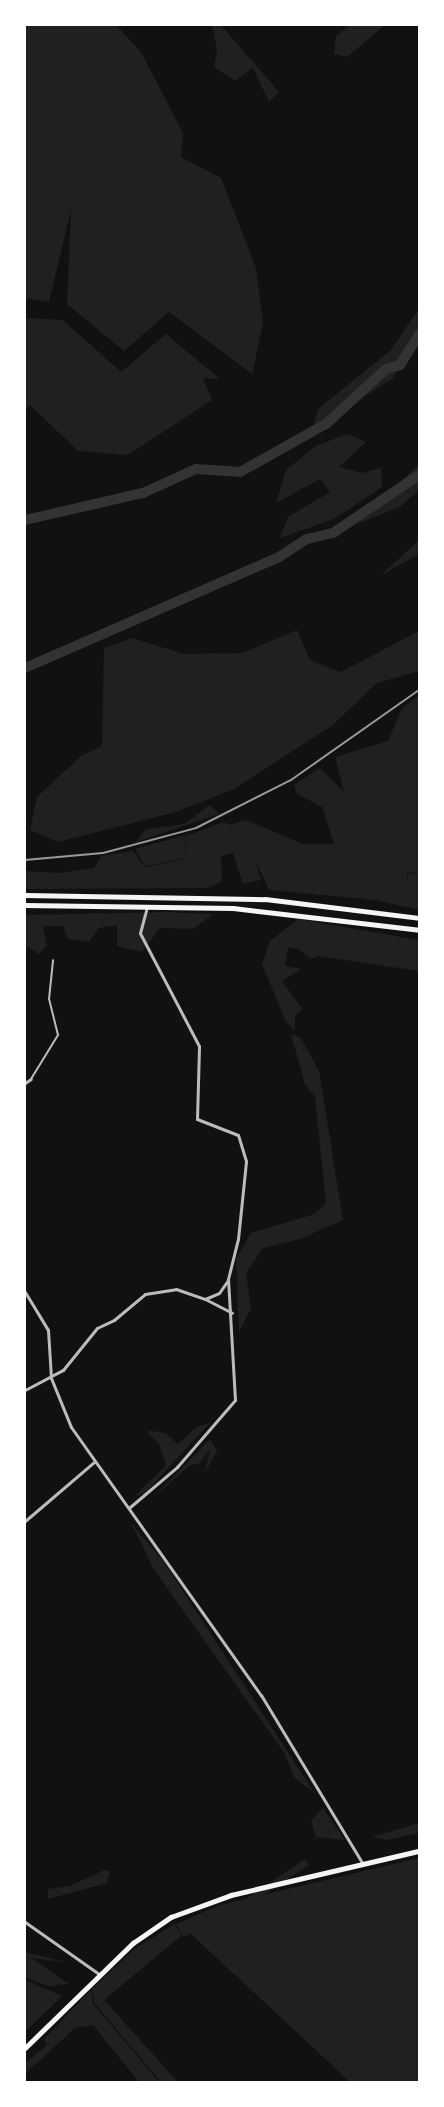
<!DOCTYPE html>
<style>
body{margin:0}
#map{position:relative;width:444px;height:2107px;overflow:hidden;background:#111;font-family:"Noto Sans",sans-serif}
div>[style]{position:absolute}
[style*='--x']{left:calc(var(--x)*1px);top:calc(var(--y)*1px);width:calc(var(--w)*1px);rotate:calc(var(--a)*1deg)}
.green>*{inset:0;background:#202020;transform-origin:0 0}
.river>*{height:10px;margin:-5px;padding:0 5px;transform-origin:5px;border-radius:5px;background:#333}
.service>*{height:2px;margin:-1px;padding:0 1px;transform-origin:1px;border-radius:1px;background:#bcbcbc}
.minor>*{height:3px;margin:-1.5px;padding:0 1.5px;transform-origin:1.5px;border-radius:1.5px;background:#bcbcbc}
.secondary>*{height:4.5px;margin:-2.25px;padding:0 2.25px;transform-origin:2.25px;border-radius:2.25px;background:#f5f5f5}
.primary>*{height:5px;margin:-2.5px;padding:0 2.5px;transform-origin:2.5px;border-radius:2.5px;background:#f5f5f5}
.rail>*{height:2px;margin:-1px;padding:0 1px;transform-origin:1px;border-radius:1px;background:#9a9a9a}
span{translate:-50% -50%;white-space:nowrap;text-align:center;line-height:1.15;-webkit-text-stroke:4px #fff;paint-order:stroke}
.frame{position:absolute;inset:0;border:26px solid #fff;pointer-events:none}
</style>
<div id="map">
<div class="green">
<div style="clip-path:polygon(25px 25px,116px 25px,141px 52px,183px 133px,181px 157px,221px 178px,256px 268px,263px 323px,252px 374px,169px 312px,124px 351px,67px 304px,71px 210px,49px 302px,25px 298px)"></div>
<div style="clip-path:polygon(212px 25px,221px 25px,279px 92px,269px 102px,253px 68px,235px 81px,214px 67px,217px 50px)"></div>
<div style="clip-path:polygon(350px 25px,385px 25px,347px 57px,334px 54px,336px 36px)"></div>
<div style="clip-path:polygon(418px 310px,419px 331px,393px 378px,345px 410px,337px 422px,311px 434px,318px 409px,391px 350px)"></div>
<div style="clip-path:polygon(25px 318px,63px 320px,121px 372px,166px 334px,220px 379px,203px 378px,212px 400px,128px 455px,78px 451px,30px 405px,25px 411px)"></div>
<div style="clip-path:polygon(347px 434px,366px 442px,339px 467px,362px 473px,381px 468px,382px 487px,334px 519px,280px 538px,288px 517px,330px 492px,320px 479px,276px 503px,286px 470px,316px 446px)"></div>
<div style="clip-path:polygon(419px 464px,419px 490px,400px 507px,357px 524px)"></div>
<div style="clip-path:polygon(419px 540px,419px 554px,380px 576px)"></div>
<div style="clip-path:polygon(297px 630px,310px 660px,341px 672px,419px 631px,419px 671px,377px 683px,333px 725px,234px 789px,176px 812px,58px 842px,30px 830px,37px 797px,81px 756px,102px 746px,104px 648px,132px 638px,184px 654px,242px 653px)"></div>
<div style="clip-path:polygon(419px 696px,419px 874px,407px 871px,407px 881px,408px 873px,419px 875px,419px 910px,376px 900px,269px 890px,254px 857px,261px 880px,243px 884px,233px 853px,221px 856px,222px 881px,208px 888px,25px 889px,25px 871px,59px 873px,94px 868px,101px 856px,133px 851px,145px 867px,185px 859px,186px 836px,224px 822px,229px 825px,246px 820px,303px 844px,334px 844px,322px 807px,297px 794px,294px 785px,320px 768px,344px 792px,335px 757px,388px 741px,402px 708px)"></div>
<div style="clip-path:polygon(210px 805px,219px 814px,136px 842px,146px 829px,184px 824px)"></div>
<div style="clip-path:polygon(185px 835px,185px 858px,145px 866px,135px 849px)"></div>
<div style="clip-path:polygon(169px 912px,213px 914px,193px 929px,160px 928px,142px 952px,117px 946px,117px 925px,99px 928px,89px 942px,68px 939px,63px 926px,43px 926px,47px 946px,39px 954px,25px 945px,25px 915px)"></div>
<div style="clip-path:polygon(298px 919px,419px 940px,419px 971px,318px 956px,310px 959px,299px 949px,288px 947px,285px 966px,301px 969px,282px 981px,303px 1010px,295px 1015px,295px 1030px,286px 1022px,262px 964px,270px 941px)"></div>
<div style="clip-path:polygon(291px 1034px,301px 1038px,319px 1071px,343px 1220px,300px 1239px,263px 1248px,246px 1273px,251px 1308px,239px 1332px,236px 1259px,251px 1233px,315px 1214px,326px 1203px,315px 1097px,305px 1084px)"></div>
<div style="clip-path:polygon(211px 1422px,145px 1493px,135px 1496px,166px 1465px,159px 1444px,146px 1430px,165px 1433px,178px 1444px,195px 1428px)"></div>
<div style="clip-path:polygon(210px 1439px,217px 1451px,205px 1473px,210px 1449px,199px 1464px,190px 1465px,151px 1500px)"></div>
<div style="clip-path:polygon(131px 1523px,164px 1562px,315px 1794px,294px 1777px,285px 1754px,153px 1568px)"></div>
<div style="clip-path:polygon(323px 1808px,345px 1840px,316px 1837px,311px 1821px)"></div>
<div style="clip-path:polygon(419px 1823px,419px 1833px,387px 1840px,372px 1837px)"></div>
<div style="clip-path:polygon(419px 1858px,419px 2082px,350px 2082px,190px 1933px,184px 1937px,176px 1924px,220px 1905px)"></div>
<div style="left:305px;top:1859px;width:7px;height:118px;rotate:56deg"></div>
<div style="clip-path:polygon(104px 1870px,110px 1871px,107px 1883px,48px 1899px,48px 1889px,70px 1886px)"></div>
<div style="clip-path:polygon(174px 1924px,182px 1935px,104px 2000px,178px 2082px,161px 2082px,95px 2004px,92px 1989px,133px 1950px)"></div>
<div style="clip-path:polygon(25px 1952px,69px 1963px,31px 1958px,69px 1984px,48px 1986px,25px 1977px)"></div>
<div style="clip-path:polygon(25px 1980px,62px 1996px,25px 2032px)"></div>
<div style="clip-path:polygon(91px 1990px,93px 2004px,159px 2082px,139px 2082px,93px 2025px,75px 2028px,25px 2074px,25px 2063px,47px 2045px,44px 2039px)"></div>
</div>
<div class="river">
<div style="--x:25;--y:520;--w:121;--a:-12.9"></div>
<div style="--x:143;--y:493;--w:58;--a:-24.4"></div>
<div style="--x:196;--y:469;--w:44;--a:3.9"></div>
<div style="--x:240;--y:472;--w:98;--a:-29.2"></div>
<div style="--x:326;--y:424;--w:81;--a:-42.5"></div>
<div style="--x:386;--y:369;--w:15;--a:-16"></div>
<div style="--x:400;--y:365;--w:36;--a:-58"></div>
<div style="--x:25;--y:668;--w:277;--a:-23.6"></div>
<div style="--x:279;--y:557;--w:33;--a:-33"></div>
<div style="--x:307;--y:539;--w:27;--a:-13"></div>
<div style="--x:333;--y:533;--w:104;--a:-34"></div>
</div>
<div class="service">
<div style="--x:31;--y:1079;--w:52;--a:-58.5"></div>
<div style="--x:58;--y:1035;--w:37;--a:-104"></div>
<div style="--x:49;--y:999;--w:39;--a:-84"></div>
</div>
<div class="minor">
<div style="--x:25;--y:1083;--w:7;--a:-34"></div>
<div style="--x:25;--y:1292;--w:44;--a:58.8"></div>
<div style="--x:48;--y:1330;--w:48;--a:86.4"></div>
<div style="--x:51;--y:1378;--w:53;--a:67.8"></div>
<div style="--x:71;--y:1427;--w:329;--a:54.7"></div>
<div style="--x:261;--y:1695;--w:197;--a:58.9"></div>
<div style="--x:207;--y:1300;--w:28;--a:27"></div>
<div style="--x:25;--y:1390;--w:43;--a:-27.8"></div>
<div style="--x:63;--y:1370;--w:54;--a:-51"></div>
<div style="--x:97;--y:1328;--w:19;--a:-25"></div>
<div style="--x:114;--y:1320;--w:40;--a:-40"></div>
<div style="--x:145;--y:1294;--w:31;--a:-9"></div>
<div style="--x:176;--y:1289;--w:31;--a:19"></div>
<div style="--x:205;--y:1299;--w:15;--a:-23"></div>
<div style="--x:219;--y:1293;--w:16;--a:-55"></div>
<div style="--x:130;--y:1507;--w:62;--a:-40.4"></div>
<div style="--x:177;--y:1467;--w:89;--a:-49.1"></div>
<div style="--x:235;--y:1400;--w:121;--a:-93.3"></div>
<div style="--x:228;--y:1279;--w:41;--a:-76"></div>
<div style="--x:238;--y:1239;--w:78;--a:-84.1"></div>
<div style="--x:246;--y:1161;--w:27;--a:-107"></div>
<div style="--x:238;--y:1135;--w:44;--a:-158.7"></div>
<div style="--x:197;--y:1119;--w:73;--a:-88.4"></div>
<div style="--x:199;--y:1046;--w:127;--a:-117.6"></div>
<div style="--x:140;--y:933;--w:27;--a:-75"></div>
<div style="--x:25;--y:1521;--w:91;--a:-40.5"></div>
<div style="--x:25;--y:1922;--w:90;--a:35.1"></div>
</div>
<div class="secondary">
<div style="--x:25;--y:2048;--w:151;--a:-44.2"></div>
<div style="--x:133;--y:1943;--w:46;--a:-34.4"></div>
<div style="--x:171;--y:1917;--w:64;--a:-20.1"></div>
<div style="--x:231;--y:1895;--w:193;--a:-13.2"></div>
</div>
<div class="primary">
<div style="--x:25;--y:895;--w:240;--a:1"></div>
<div style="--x:265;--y:899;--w:155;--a:7"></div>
<div style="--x:25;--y:905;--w:208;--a:0.8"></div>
<div style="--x:233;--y:908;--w:187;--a:6.7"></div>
</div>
<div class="rail">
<div style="--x:25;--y:860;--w:78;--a:-5.1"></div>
<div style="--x:103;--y:853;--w:96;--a:-15"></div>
<div style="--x:196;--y:828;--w:106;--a:-26.8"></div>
<div style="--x:291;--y:780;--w:156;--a:-35.1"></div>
</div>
<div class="frame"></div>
</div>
